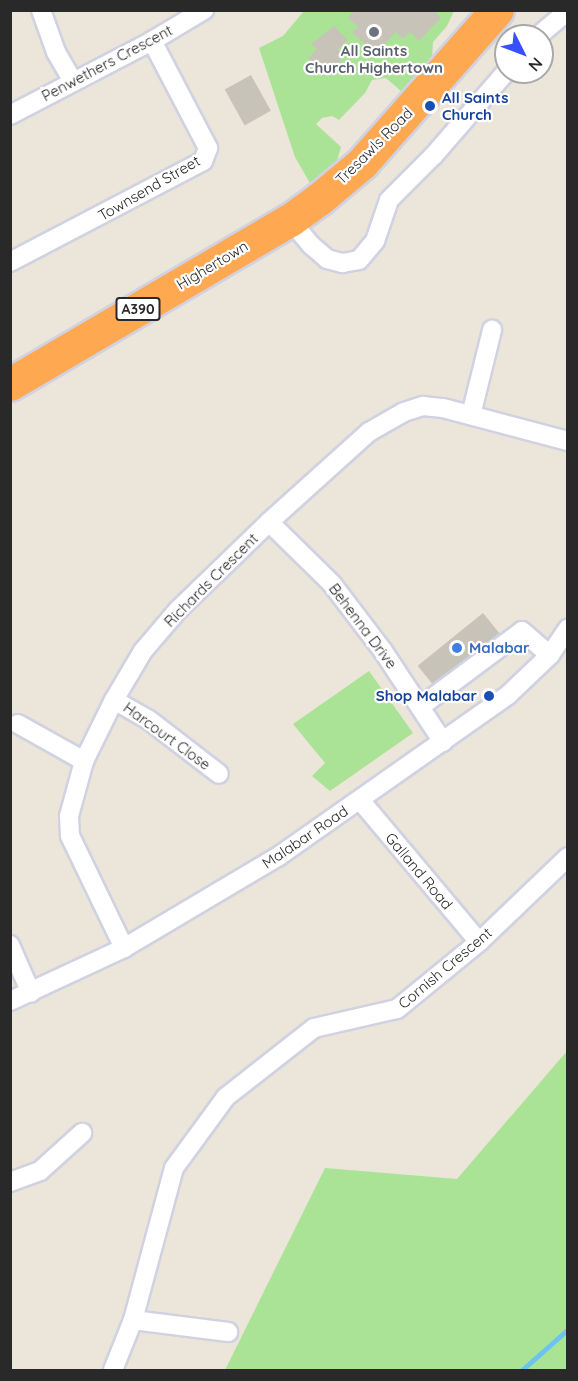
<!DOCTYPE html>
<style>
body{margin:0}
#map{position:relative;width:578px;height:1381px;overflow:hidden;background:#ebe5da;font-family:Quicksand,sans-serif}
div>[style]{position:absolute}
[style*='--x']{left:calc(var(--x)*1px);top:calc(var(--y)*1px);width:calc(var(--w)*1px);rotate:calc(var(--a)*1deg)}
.green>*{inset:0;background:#abe396}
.stream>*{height:5px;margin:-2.5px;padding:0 2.5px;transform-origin:2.5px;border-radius:2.5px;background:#6cc3ef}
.building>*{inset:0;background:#c7c3b9;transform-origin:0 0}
.roads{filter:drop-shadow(2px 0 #d0d2e2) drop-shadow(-2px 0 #d0d2e2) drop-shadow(0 2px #d0d2e2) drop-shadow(0 -2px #d0d2e2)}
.street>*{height:18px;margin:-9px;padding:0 9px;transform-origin:9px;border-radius:9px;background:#fff}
.highway>*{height:33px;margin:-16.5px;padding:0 16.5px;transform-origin:16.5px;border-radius:16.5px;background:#ffa852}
.dots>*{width:16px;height:16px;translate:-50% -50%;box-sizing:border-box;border:3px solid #fff;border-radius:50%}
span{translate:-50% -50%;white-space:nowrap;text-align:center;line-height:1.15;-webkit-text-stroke:4.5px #fff;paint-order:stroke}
.shield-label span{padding:2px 4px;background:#fff;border:2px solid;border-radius:4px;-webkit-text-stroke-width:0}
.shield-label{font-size:14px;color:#292929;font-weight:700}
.worship-label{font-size:15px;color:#5b616d;font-weight:700}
.street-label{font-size:15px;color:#292929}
.transit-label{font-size:15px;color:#164399;font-weight:700}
.left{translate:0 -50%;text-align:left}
.right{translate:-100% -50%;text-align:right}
.shop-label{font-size:15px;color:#366cbe;font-weight:700}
.frame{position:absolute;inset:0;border:12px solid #292929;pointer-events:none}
.north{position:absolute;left:494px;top:24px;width:60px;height:60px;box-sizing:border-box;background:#fff;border:2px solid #a9a9a9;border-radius:50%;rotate:132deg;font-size:16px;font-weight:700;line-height:24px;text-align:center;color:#292929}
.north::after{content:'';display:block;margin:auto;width:21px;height:27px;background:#3850fb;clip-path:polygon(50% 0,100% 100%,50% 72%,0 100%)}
</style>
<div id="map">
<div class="green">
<div style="clip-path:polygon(304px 11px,454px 11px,447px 26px,433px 42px,432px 58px,426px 65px,415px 67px,419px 79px,403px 93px,386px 78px,372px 80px,365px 93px,339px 120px,332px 116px,322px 118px,316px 124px,341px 147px,335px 168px,311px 185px,295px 157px,259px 48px,283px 36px)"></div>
<div style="clip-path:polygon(369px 671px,413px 733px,330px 791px,312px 776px,325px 763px,293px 724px)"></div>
<div style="clip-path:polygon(567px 1051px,567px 1370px,225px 1370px,325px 1168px,457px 1179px)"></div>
</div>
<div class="stream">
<div style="--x:522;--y:1370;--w:62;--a:-41.7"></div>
</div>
<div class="building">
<div style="clip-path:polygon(354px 10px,433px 10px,441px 18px,419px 41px,410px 32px,403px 39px,396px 32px,375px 54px,352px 32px,358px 27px,348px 18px)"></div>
<div style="clip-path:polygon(334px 26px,348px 40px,338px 49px,345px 56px,332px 70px,326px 64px,320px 70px,308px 58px,317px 49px,311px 44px)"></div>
<div style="left:251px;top:75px;width:41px;height:30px;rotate:61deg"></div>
<div style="left:483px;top:613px;width:26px;height:84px;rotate:51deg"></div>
</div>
<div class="roads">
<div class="street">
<div style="--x:41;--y:10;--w:45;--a:70.3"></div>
<div style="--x:56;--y:52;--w:34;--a:60"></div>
<div style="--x:538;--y:36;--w:39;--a:-40"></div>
<div style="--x:10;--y:115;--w:160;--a:-27.5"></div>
<div style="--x:152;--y:41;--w:61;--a:-30.8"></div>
<div style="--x:290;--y:220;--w:33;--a:50"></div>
<div style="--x:311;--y:245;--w:21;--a:41"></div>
<div style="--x:327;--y:259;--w:16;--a:15"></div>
<div style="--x:342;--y:263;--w:17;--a:-10"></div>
<div style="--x:359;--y:260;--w:25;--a:-50"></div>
<div style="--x:375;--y:241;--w:43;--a:-71.1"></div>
<div style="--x:389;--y:200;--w:64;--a:-45"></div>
<div style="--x:434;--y:155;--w:110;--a:-49.1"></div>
<div style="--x:10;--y:262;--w:218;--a:-27.6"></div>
<div style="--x:203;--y:161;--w:14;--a:-69"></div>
<div style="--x:208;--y:148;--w:121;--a:-117.6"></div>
<div style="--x:471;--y:415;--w:88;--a:-76.1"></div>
<div style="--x:269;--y:522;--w:88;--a:44.5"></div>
<div style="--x:332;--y:584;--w:84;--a:52.7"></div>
<div style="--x:383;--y:651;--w:109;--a:56.6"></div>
<div style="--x:114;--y:700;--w:40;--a:29.7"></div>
<div style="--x:149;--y:720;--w:88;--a:37.6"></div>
<div style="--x:420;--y:707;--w:127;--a:-36.7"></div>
<div style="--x:522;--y:631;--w:37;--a:41"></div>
<div style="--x:18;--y:724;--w:76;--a:29.3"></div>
<div style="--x:360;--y:800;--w:185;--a:50"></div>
<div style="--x:10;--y:945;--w:52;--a:66.4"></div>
<div style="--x:124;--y:948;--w:124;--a:-115.7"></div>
<div style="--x:70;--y:836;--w:20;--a:-93"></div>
<div style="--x:69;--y:816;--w:57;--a:-74.7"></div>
<div style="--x:84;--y:761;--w:68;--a:-63.8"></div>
<div style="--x:114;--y:700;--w:57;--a:-59.4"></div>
<div style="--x:143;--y:651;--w:54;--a:-49.5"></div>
<div style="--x:178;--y:610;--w:127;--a:-44"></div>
<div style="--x:269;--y:522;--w:135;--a:-42"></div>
<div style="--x:369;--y:432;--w:40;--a:-29.7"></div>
<div style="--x:404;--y:412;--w:20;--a:-18"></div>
<div style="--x:423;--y:406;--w:20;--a:6"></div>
<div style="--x:443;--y:408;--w:129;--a:14.8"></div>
<div style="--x:10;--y:1001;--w:126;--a:-24.9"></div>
<div style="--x:124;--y:948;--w:180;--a:-30.7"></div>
<div style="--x:279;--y:856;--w:280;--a:-35.1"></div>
<div style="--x:508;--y:695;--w:58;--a:-43.6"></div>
<div style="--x:550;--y:655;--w:32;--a:-56"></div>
<div style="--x:10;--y:1182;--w:32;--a:-20"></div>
<div style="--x:40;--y:1171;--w:57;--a:-42.1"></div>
<div style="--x:133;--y:1320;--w:96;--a:7.2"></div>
<div style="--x:113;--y:1370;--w:54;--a:-68.2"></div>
<div style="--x:133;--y:1320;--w:157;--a:-74.9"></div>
<div style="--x:174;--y:1168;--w:88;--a:-53.8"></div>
<div style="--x:226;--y:1097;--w:112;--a:-38.1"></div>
<div style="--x:314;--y:1028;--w:85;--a:-12.9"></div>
<div style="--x:397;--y:1009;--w:106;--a:-39.3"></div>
<div style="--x:479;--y:942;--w:123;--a:-43.7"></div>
</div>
<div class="highway">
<div style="--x:10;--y:384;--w:324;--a:-30.4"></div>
<div style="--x:290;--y:220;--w:36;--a:-36"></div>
<div style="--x:319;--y:199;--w:56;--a:-39.9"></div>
<div style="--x:362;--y:163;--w:204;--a:-48.6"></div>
</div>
</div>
<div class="dots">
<div style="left:374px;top:32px;background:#6b7280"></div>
<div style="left:430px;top:106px;background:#1a4fb4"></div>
<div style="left:457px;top:648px;background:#3f7fe0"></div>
<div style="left:489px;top:696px;background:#1a4fb4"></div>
</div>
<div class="shield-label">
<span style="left:138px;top:309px">A390</span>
</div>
<div class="worship-label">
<span style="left:374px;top:59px">All Saints<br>Church Highertown</span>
</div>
<div class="street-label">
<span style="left:107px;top:63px;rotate:-28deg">Penwethers Crescent</span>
<span style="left:374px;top:146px;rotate:-45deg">Tresawls Road</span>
<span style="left:149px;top:188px;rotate:-30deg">Townsend Street</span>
<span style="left:212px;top:265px;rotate:-31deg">Highertown</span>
<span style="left:211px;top:580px;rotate:-45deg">Richards Crescent</span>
<span style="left:363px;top:626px;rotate:53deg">Behenna Drive</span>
<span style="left:167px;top:736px;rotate:36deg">Harcourt Close</span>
<span style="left:305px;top:837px;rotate:-34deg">Malabar Road</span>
<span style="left:419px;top:871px;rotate:50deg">Galland Road</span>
<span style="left:445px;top:968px;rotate:-40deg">Cornish Crescent</span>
</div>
<div class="transit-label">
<span class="left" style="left:442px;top:106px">All Saints<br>Church</span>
<span class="right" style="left:477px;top:696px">Shop Malabar</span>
</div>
<div class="shop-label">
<span class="left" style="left:469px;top:648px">Malabar</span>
</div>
<div class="frame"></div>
<div class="north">N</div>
</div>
